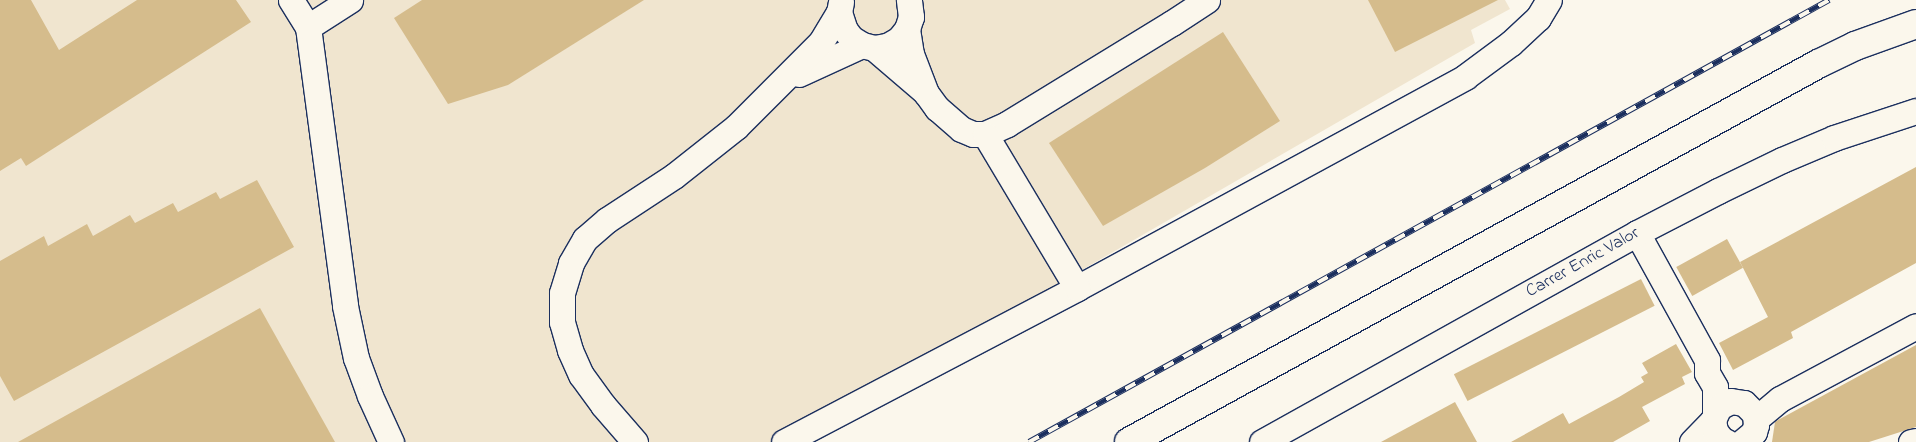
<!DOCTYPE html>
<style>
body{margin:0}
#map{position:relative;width:1916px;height:442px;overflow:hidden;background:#fbf7ec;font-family:"Indie Flower",sans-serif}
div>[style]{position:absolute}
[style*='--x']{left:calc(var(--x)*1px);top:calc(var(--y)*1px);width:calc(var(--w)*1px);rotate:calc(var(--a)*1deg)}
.built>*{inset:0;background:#f0e5cf}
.building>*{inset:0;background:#d5bc8c;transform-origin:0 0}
.roads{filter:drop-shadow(1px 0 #1b2f5e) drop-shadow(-1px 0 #1b2f5e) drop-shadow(0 1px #1b2f5e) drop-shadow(0 -1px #1b2f5e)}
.minor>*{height:25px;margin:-12.5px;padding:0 12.5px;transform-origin:12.5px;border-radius:12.5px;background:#fbf7ec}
.secondary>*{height:28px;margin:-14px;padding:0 14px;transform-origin:14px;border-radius:14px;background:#fbf7ec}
.rail>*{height:5.5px;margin-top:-2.75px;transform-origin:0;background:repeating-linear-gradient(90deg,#fbf7ec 0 11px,#1b2f5e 0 22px);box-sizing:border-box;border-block:1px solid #1b2f5e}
span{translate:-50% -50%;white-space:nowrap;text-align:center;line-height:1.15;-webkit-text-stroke:4px #fbf7ec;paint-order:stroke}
.street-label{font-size:18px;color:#1b2f5e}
</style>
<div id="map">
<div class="built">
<div style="clip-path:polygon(0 0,1505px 0,1510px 9px,1471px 30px,1475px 43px,784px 442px,0 442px)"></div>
</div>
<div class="building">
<div style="clip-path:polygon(0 0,31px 0,59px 50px,137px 0,236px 0,251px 22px,26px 166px,21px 158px,0 171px)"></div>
<div style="clip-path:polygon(422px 0,644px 0,508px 85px,448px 104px,394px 18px)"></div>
<div style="clip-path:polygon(1368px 0,1498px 0,1395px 52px)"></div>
<div style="clip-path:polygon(1223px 32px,1280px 121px,1205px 168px,1103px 226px,1049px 143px)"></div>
<div style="clip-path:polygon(1916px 167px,1916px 263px,1791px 332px,1793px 338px,1733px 370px,1719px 343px,1768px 317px,1740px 262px)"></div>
<div style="clip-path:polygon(257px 180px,294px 247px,14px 401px,0 376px,0 261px,44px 236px,48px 246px,87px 224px,93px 236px,130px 215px,135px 223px,173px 203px,178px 212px,216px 192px,220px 199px)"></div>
<div style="left:1727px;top:239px;width:33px;height:58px;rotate:61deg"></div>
<div style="left:1641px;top:279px;width:30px;height:210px;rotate:63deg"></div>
<div style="clip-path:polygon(260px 308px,335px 442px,18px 442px)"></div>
<div style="clip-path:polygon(1676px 344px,1692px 372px,1682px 377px,1685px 384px,1642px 407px,1650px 421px,1613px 442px,1511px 442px,1563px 413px,1569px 424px,1619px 397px,1644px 382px,1641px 377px,1648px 373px,1642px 363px)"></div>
<div style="clip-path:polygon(1916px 345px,1916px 427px,1869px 442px,1772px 442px,1775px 422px,1778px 420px)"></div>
<div style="clip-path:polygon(1455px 402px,1477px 442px,1381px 442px)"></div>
</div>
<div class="roads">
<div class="minor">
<div style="--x:291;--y:0;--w:32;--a:58"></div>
<div style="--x:308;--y:27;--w:281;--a:82.4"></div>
<div style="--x:345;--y:306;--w:53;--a:78.1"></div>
<div style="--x:356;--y:358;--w:40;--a:69.8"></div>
<div style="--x:370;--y:396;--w:51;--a:65.5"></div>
<div style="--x:841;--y:2;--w:10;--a:101"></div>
<div style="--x:839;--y:12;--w:19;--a:72"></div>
<div style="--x:845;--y:30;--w:10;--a:53"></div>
<div style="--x:851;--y:38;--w:13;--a:32"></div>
<div style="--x:862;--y:45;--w:12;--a:14"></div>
<div style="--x:874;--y:48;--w:13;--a:-9"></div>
<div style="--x:887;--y:46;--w:14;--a:-30"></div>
<div style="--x:899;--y:39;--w:13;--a:-51"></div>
<div style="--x:907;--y:29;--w:13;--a:-72"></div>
<div style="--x:911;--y:17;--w:17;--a:-97"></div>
<div style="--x:308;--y:27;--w:50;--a:-32.7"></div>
<div style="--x:907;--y:29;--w:25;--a:81"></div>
<div style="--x:911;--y:54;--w:42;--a:69"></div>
<div style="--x:926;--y:93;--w:19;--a:54"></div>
<div style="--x:937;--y:108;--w:32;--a:41"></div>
<div style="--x:961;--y:129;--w:13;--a:23"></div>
<div style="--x:973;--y:134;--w:12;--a:0"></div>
<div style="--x:985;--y:134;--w:24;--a:-24"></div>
<div style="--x:1007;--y:124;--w:193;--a:-31.5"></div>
<div style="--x:1172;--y:23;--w:42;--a:-33.3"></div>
<div style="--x:874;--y:48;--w:65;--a:40.6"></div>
<div style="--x:799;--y:74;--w:69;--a:-24.7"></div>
<div style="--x:1637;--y:233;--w:145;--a:61.1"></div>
<div style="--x:1707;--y:360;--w:13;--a:90"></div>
<div style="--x:1707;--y:373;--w:16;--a:60"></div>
<div style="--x:1715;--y:387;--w:26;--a:90"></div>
<div style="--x:1077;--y:288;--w:442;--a:-28.5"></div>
<div style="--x:1465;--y:77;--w:57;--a:-36.5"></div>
<div style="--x:1511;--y:43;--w:37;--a:-43"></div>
<div style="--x:1538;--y:18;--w:21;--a:-59"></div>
<div style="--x:1756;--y:419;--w:31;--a:-40"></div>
<div style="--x:1780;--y:399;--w:154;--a:-28.2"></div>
<div style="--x:635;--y:442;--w:49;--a:-130.9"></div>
<div style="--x:603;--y:405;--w:37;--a:-126"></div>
<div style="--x:581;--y:375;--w:27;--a:-114"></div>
<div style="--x:570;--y:350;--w:29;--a:-106"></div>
<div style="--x:562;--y:322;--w:29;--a:-90"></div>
<div style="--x:562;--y:293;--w:31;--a:-73"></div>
<div style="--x:571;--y:263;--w:28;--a:-60"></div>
<div style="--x:585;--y:239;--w:29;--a:-41"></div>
<div style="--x:607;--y:220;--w:80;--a:-33.3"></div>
<div style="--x:674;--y:176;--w:79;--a:-38.3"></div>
<div style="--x:736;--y:127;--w:120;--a:-45"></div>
<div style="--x:821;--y:42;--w:35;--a:-59"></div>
<div style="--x:784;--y:442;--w:331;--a:-27.7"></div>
<div style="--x:1077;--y:288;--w:179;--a:-120.9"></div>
<div style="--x:1262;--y:442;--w:429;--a:-29.1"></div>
<div style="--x:1637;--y:233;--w:91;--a:-27.4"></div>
<div style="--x:1718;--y:191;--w:71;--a:-25.8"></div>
<div style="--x:1782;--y:160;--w:56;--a:-22.9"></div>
<div style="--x:1834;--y:138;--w:86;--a:-18.2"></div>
<div style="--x:1692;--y:442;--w:30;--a:-46"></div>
<div style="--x:1727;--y:442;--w:5;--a:-158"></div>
<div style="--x:1722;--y:440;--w:11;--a:-128"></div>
<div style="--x:1715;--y:431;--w:11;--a:-100"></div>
<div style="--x:1713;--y:420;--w:14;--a:-65"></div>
<div style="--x:1719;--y:407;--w:13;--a:-27"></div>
<div style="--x:1731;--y:401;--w:13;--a:9"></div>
<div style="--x:1744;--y:403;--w:16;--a:45"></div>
<div style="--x:1755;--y:414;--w:11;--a:85"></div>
<div style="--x:1756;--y:425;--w:7;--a:106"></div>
<div style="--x:1754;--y:432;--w:16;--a:140"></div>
<div style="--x:1911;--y:442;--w:5;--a:-11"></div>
</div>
<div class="secondary">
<div style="--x:1129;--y:442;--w:786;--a:-28.75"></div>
<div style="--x:1818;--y:64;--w:41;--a:-25.9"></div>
<div style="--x:1855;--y:46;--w:65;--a:-19.8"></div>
</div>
</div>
<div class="rail">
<div style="--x:1029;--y:442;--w:914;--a:-28.92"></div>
</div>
<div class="street-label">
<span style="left:1583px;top:263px;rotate:-29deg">Carrer Enric Valor</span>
</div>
</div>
